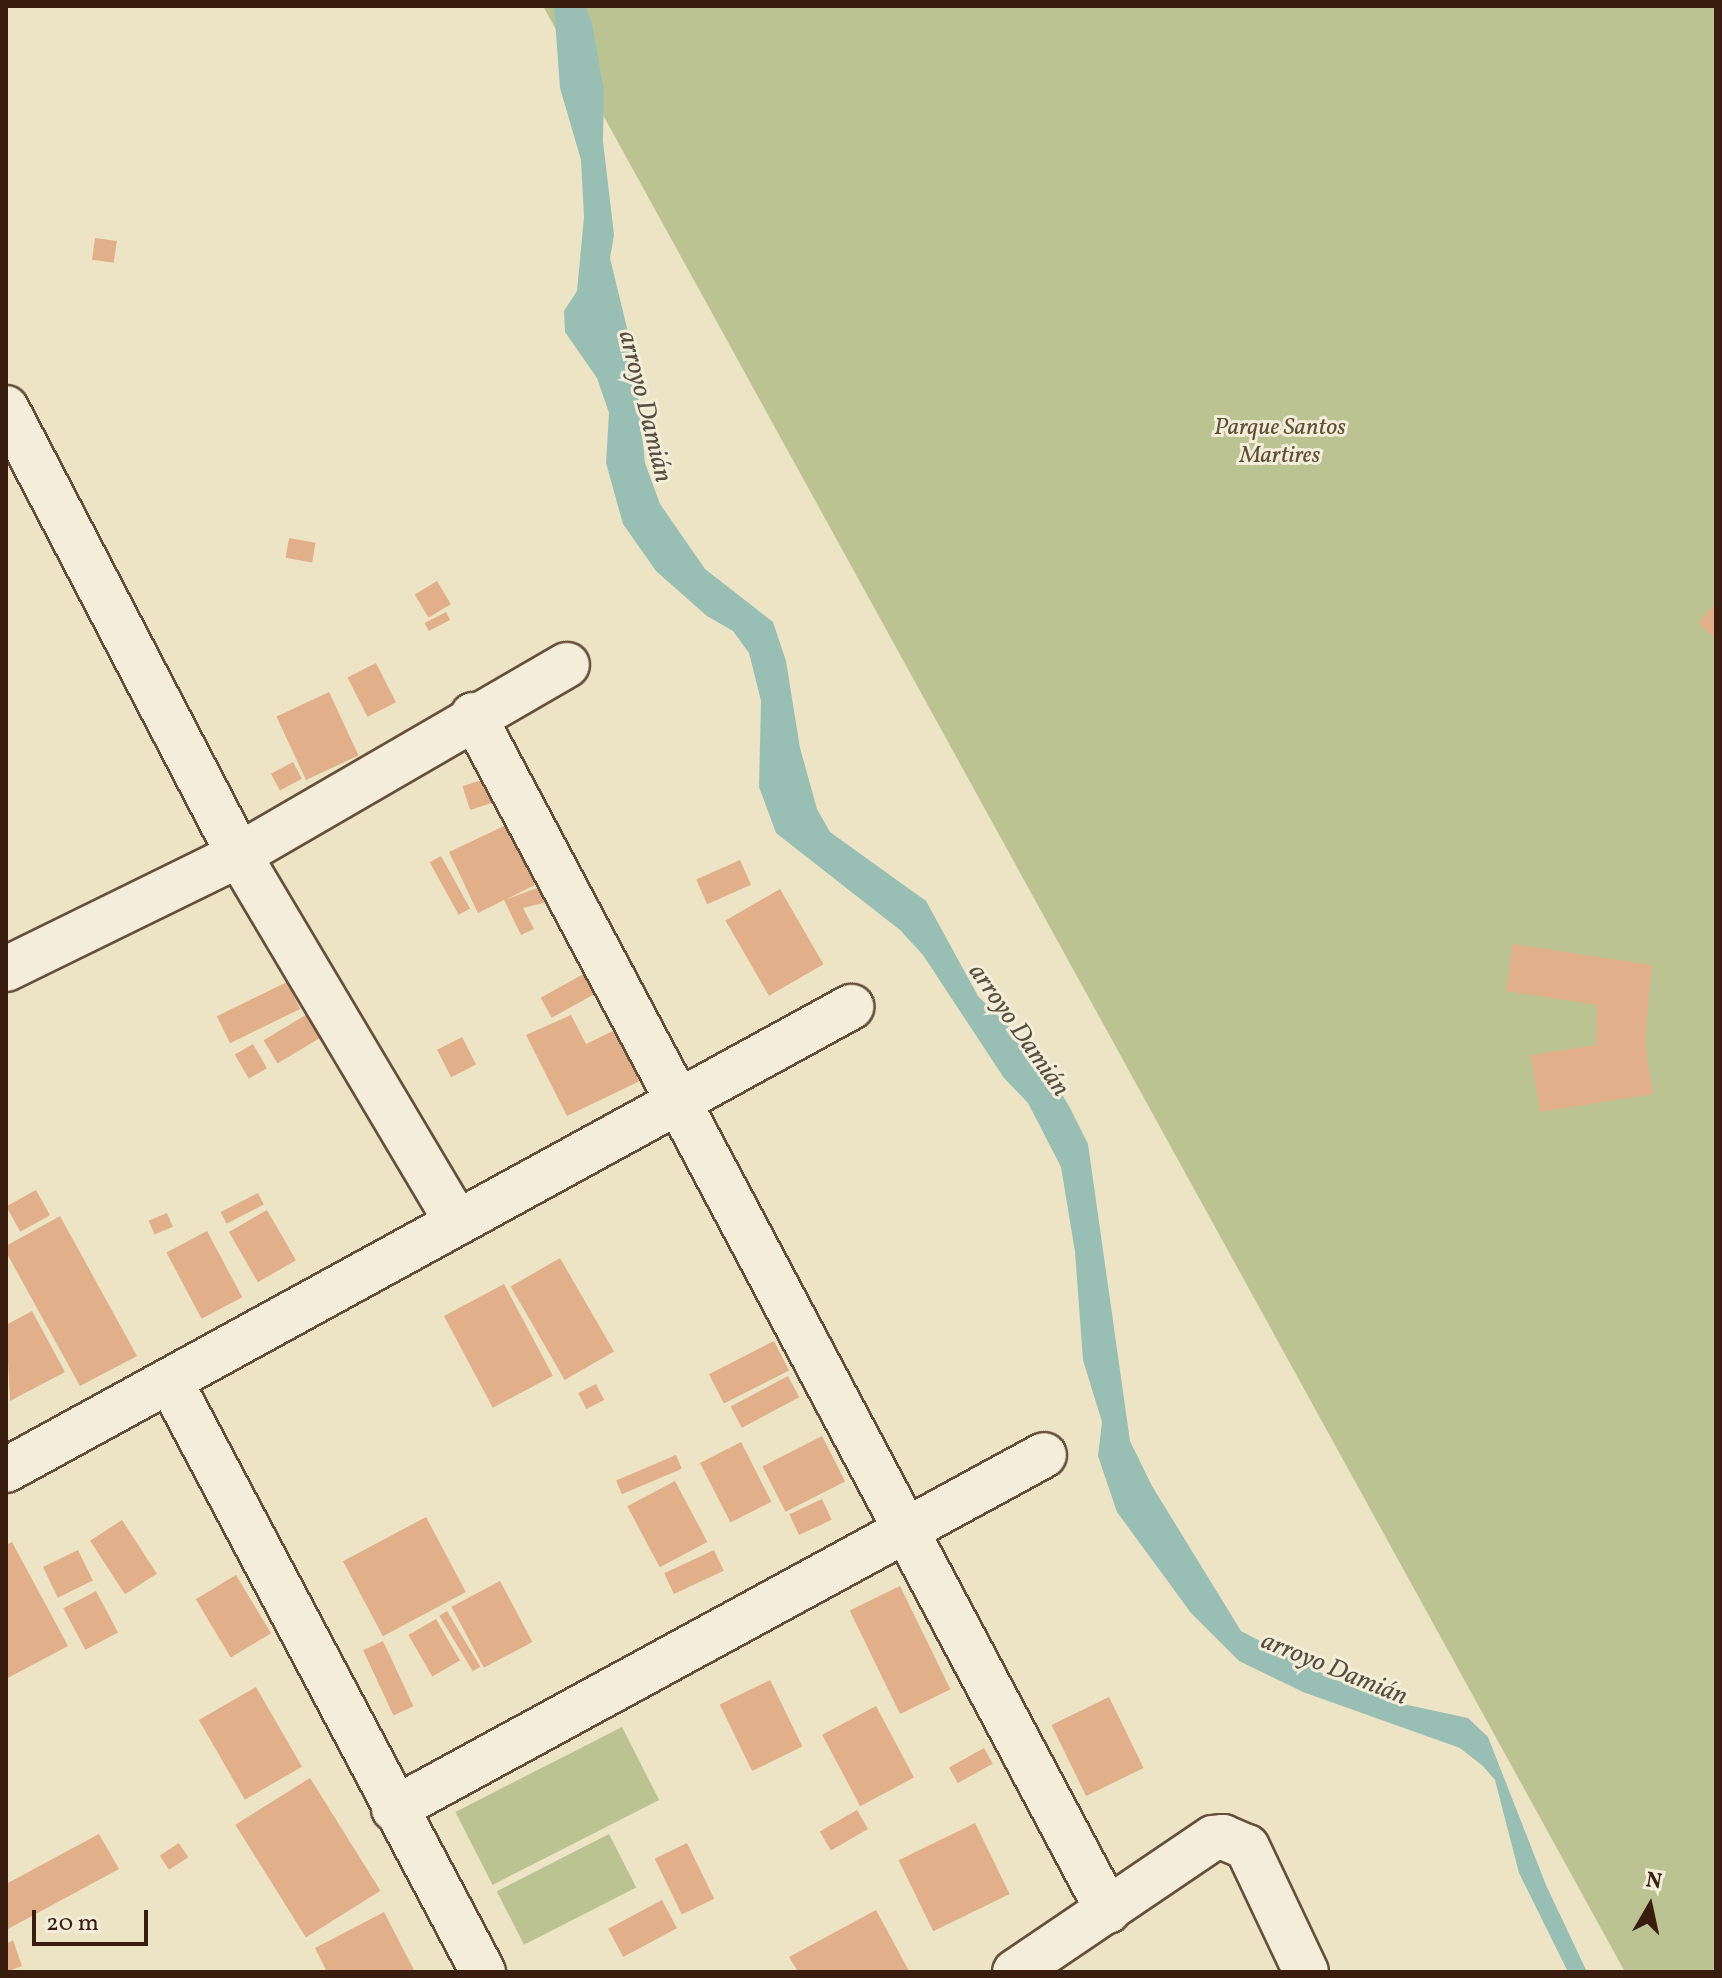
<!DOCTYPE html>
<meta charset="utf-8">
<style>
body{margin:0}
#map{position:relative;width:1722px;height:1978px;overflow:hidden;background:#ede4c6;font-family:Vollkorn,serif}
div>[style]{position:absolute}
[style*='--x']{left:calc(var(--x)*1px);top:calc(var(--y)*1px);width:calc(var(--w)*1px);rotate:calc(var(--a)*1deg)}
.green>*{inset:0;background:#bcc392;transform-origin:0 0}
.water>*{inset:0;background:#99bfb5}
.building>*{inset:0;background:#e1b08a;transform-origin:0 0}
.roads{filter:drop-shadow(2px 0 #664f3c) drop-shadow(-2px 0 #664f3c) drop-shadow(0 2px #664f3c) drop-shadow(0 -2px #664f3c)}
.minor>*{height:44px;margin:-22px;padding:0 22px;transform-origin:22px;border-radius:22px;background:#f3edda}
span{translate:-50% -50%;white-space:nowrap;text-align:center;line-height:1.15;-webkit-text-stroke:6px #f3edda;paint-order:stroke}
.park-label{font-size:24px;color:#604f36;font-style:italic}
.water-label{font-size:26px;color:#564e40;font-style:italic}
.frame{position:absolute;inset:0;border:8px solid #391d0e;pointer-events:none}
.north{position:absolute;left:1610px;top:1866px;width:80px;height:80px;-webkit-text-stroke:6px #f3edda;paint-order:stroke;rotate:9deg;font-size:22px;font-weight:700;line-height:32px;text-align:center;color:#391d0e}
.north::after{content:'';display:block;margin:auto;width:28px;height:36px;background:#391d0e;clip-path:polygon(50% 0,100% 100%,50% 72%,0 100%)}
.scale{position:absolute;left:32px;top:1910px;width:116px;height:36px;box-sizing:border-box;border:4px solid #391d0e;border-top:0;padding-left:10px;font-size:24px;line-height:28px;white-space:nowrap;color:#391d0e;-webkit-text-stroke:6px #f3edda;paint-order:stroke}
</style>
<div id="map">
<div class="green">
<div style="clip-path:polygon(543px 6px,1716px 6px,1716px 1972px,1625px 1972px)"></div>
<div style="left:622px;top:1727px;width:82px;height:187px;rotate:63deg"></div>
<div style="left:609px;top:1834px;width:60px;height:126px;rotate:63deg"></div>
</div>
<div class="water">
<div style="clip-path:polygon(554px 6px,585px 6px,592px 23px,604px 91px,603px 141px,614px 235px,610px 258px,635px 361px,645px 463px,660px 504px,705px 569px,773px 622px,786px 661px,800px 748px,817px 809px,830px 832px,926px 901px,978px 996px,1038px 1055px,1069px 1106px,1088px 1144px,1130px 1441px,1152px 1486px,1241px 1631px,1333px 1679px,1403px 1704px,1468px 1718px,1488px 1737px,1546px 1885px,1587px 1972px,1568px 1972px,1519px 1873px,1495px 1780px,1483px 1766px,1460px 1748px,1303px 1692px,1239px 1661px,1191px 1613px,1117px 1512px,1098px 1456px,1102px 1422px,1083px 1360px,1075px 1252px,1061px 1167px,1028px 1103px,1004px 1078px,923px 955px,900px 930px,776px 833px,759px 787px,761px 701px,749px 653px,733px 631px,707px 616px,656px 571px,623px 524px,606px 463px,609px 413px,597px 378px,565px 332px,564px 311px,577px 291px,584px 217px,581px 160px,560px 88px)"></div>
</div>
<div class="building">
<div style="left:95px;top:238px;width:22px;height:22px;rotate:8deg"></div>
<div style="left:289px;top:538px;width:27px;height:20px;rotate:10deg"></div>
<div style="left:437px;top:581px;width:27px;height:26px;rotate:59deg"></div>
<div style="clip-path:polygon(1716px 602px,1716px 639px,1698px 623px)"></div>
<div style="left:446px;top:612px;width:9px;height:24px;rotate:63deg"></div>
<div style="left:376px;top:663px;width:44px;height:32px;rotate:63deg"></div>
<div style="left:329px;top:692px;width:70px;height:58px;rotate:65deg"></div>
<div style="left:293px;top:762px;width:19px;height:25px;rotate:62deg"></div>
<div style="left:491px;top:777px;width:25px;height:30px;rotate:72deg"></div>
<div style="clip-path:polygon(506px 825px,535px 885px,507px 899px,540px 887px,547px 902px,523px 908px,534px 929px,521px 935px,504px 900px,478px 913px,449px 852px)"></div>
<div style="left:441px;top:856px;width:60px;height:13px;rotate:61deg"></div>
<div style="left:740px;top:860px;width:27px;height:48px;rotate:66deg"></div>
<div style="left:780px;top:889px;width:87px;height:63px;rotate:60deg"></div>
<div style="clip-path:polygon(1513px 944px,1652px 965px,1645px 1043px,1653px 1094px,1540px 1112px,1531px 1055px,1596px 1045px,1597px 1005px,1506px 991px)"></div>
<div style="left:587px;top:972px;width:23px;height:53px;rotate:61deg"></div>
<div style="left:287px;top:982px;width:30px;height:78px;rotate:64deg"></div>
<div style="left:309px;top:1013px;width:27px;height:53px;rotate:59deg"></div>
<div style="clip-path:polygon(571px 1015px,586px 1044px,615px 1030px,642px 1080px,567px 1116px,526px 1035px)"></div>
<div style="left:462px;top:1037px;width:31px;height:28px;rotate:63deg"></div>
<div style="left:253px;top:1044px;width:28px;height:21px;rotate:60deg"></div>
<div style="left:36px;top:1190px;width:29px;height:34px;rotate:61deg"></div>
<div style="left:258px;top:1193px;width:13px;height:42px;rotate:63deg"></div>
<div style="left:267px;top:1210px;width:58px;height:44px;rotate:60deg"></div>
<div style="left:167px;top:1213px;width:15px;height:20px;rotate:67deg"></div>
<div style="clip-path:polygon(60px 1216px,137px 1356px,80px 1386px,6px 1252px,6px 1246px)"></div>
<div style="left:207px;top:1231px;width:75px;height:46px;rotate:62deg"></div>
<div style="left:560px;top:1258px;width:108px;height:57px;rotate:60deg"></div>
<div style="left:504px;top:1284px;width:104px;height:68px;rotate:62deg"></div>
<div style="clip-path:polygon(32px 1311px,65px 1372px,10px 1401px,6px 1325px)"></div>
<div style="left:774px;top:1341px;width:33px;height:73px;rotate:63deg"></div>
<div style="left:788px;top:1376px;width:24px;height:65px;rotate:62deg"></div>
<div style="left:596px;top:1384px;width:18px;height:20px;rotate:63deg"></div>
<div style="left:822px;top:1436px;width:51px;height:67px;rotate:63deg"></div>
<div style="left:741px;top:1442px;width:67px;height:46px;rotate:63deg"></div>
<div style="left:676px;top:1455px;width:15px;height:65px;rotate:67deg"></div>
<div style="left:675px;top:1481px;width:69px;height:54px;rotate:62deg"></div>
<div style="left:822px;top:1499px;width:23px;height:36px;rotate:65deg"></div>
<div style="left:426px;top:1517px;width:85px;height:94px;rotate:62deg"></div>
<div style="left:122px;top:1520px;width:64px;height:38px;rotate:57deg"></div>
<div style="clip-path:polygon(12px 1542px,68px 1646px,6px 1679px,6px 1545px)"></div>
<div style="left:78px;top:1550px;width:34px;height:39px;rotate:64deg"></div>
<div style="left:714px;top:1550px;width:23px;height:55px;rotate:65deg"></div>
<div style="left:236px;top:1575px;width:68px;height:47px;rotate:59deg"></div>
<div style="left:500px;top:1581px;width:69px;height:55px;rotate:62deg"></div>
<div style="left:900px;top:1586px;width:115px;height:56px;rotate:64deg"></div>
<div style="left:96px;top:1591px;width:47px;height:37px;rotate:62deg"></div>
<div style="left:447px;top:1611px;width:65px;height:9px;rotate:59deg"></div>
<div style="left:436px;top:1619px;width:48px;height:32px;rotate:60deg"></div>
<div style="left:383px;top:1641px;width:72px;height:22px;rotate:65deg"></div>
<div style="left:770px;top:1680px;width:74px;height:56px;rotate:64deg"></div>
<div style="left:256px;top:1687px;width:92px;height:66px;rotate:60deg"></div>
<div style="left:1109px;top:1697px;width:79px;height:64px;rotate:64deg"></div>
<div style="left:876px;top:1706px;width:81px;height:61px;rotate:62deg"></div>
<div style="left:984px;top:1748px;width:18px;height:40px;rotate:61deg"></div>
<div style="left:310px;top:1778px;width:133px;height:88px;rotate:58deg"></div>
<div style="left:857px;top:1810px;width:22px;height:43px;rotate:60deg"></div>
<div style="left:975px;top:1823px;width:79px;height:85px;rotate:64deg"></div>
<div style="clip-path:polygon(99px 1834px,119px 1869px,6px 1930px,6px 1884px)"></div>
<div style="left:179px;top:1843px;width:17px;height:23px;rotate:57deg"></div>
<div style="left:687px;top:1843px;width:62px;height:36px;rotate:64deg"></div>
<div style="left:662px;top:1900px;width:32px;height:61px;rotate:62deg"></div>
<div style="clip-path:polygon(876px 1910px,909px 1971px,798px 1972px,789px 1957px)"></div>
<div style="clip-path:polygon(384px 1912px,415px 1972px,327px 1972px,315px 1948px)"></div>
<div style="clip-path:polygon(13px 1940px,22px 1966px,6px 1972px,6px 1944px)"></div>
</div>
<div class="roads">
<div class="minor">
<div style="--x:6;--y:408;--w:504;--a:62.47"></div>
<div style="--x:239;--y:855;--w:425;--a:59.3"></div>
<div style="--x:473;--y:715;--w:1354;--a:62.03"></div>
<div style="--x:6;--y:969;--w:259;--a:-26.1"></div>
<div style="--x:239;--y:855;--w:379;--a:-30.1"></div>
<div style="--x:170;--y:1381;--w:669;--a:62.09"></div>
<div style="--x:6;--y:1470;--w:964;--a:-28.72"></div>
<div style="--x:394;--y:1809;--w:740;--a:-28.57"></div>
<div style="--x:1015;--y:1972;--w:239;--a:-34.1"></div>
<div style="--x:1213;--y:1838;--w:10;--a:-6"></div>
<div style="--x:1223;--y:1837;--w:26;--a:23"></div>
<div style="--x:1247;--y:1847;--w:138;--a:64.7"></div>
</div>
</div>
<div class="park-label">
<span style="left:1280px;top:443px">Parque Santos<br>Martires</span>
</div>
<div class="water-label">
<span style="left:644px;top:407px;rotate:76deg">arroyo Damián</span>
<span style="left:1018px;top:1031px;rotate:55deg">arroyo Damián</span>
<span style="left:1334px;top:1670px;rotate:22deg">arroyo Damián</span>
</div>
<div class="frame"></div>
<div class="north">N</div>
<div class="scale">20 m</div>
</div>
